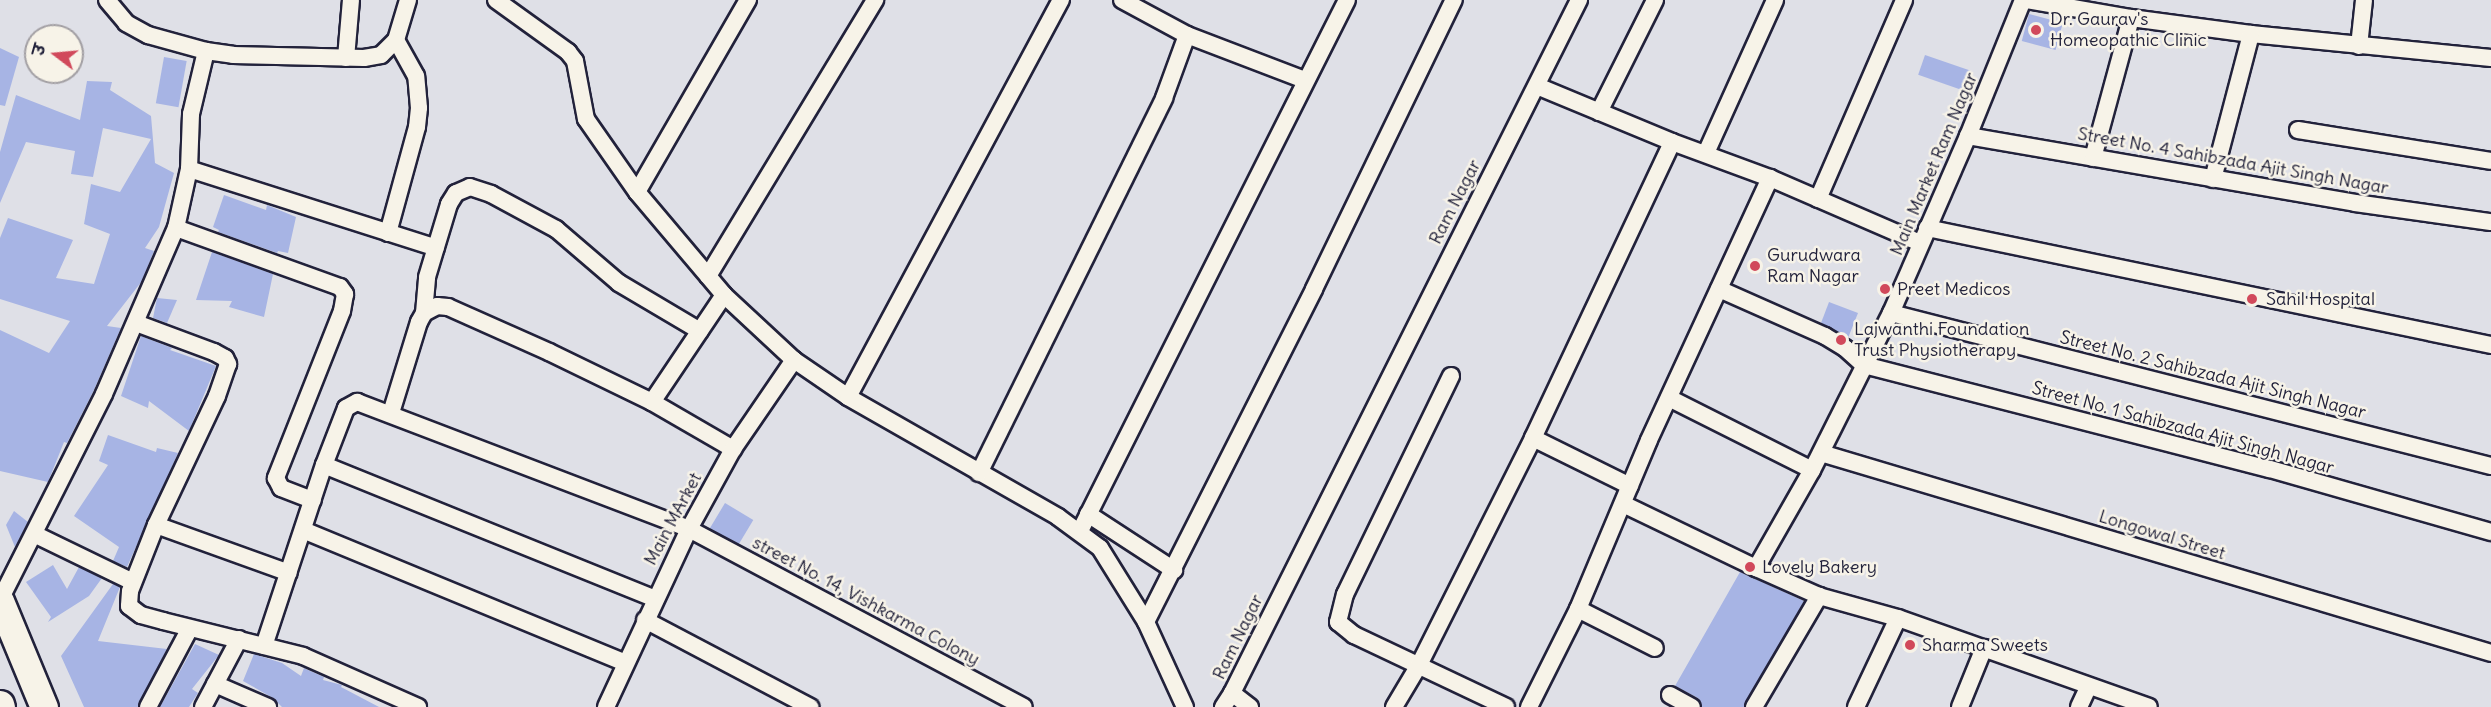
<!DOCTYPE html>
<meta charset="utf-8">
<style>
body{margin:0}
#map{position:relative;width:2491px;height:707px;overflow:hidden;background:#dfe0e7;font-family:Delius,"Playpen Sans Deva",sans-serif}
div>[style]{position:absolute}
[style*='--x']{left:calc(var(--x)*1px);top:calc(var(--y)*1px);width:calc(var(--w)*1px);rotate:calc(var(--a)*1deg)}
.building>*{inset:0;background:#a7b4e4;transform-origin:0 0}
.roads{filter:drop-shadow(2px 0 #22223b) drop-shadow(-2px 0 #22223b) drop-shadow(0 2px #22223b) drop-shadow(0 -2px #22223b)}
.minor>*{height:16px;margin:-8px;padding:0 8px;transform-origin:8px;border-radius:8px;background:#f7f3e8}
.primary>*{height:27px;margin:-13.5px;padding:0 13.5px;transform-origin:13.5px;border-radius:13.5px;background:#f7f3e8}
.dots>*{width:16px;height:16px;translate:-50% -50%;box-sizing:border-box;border:3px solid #f7f3e8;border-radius:50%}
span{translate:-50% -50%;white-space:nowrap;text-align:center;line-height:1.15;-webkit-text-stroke:5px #f7f3e8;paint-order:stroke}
.poi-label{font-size:18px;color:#22223b}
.left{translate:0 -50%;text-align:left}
.street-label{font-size:18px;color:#22223b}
.north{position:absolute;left:24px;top:24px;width:60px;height:60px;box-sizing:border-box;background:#f7f3e8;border:2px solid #a29fa3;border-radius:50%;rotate:286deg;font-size:16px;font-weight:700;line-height:24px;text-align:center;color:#22223b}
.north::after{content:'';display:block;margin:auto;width:21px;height:27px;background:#d1495b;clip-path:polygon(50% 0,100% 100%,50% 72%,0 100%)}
</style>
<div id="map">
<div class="building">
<div style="left:2029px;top:14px;width:35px;height:28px;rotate:15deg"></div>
<div style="clip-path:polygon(0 48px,19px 57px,5px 106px,0 105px)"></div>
<div style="left:1925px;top:55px;width:50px;height:21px;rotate:19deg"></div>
<div style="left:164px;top:57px;width:23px;height:47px;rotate:10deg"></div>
<div style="clip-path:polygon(87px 81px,112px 82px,110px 90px,151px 116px,155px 163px,174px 173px,159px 227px,145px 248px,154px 251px,142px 281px,107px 326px,121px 328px,94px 390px,67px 443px,64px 442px,48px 482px,0 471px,0 330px,49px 353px,70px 321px,0 299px,0 238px,8px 218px,73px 240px,56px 278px,94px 284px,110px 234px,84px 224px,91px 184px,120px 192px,151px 139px,103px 128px,93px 177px,71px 174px,75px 151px,26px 142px,0 203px,0 152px,16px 95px,80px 120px)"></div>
<div style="clip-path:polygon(224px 195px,266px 210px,267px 205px,296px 217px,288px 253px,278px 251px,277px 253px,218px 232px,219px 230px,213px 227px)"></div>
<div style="clip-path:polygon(212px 252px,273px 274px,264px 317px,229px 307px,232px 301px,196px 300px)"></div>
<div style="clip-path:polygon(157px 298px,177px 300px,167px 323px,153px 318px)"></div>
<div style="clip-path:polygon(1829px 302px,1858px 313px,1848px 338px,1821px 323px)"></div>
<div style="clip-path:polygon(141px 336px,172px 348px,170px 350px,216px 366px,189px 431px,149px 401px,148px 408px,121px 396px)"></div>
<div style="clip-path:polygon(108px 435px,156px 452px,157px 448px,178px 453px,127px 567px,113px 561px,119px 547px,74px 516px,108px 465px,99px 461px)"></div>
<div style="left:725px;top:503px;width:33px;height:30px;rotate:31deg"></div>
<div style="clip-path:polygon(14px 511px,28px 522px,15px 547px,6px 525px)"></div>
<div style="clip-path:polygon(53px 565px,67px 589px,79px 567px,102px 578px,89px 596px,48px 622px,51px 617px,26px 582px)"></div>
<div style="clip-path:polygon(1740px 572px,1804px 601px,1744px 707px,1702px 707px,1698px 698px,1675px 686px)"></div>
<div style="clip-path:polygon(105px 580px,120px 587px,98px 641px,167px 649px,138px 707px,84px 707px,61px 656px,113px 584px)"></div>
<div style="clip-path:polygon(195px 644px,219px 655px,192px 689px,198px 693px,189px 707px,160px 707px)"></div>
<div style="clip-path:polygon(254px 654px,282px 663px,301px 676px,304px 668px,308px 670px,324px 677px,323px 680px,342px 685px,341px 687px,379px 707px,282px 707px,273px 698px,243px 681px)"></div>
</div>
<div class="roads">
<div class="minor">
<div style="--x:107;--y:0;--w:30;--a:50"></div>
<div style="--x:126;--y:23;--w:25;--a:29"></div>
<div style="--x:148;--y:35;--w:60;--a:15.4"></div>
<div style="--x:206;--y:51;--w:27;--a:8"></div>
<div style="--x:233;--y:55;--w:131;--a:1.3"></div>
<div style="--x:364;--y:58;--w:17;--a:-10"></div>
<div style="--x:381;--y:55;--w:21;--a:-45"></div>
<div style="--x:396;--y:40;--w:42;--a:-73.3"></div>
<div style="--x:496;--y:0;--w:89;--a:35.8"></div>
<div style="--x:568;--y:52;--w:11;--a:52"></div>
<div style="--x:575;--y:61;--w:59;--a:79.3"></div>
<div style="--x:586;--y:119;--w:89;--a:55.1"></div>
<div style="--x:637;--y:192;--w:135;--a:49.8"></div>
<div style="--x:724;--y:295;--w:96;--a:42.9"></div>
<div style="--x:794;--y:360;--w:65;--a:34.4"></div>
<div style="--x:848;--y:397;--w:242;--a:29.7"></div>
<div style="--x:1058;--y:517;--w:52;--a:36.4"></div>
<div style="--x:1100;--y:548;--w:87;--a:58.1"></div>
<div style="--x:1146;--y:622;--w:94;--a:65.4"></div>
<div style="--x:1122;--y:0;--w:74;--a:28.3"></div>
<div style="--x:1187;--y:35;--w:126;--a:20.9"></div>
<div style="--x:2023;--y:0;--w:147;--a:112"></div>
<div style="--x:1968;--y:136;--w:193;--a:113.5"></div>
<div style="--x:1891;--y:313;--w:176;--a:116.7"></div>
<div style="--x:1812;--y:470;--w:113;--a:119.7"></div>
<div style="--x:1756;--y:568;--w:69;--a:24"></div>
<div style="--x:1819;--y:596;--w:82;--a:15.6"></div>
<div style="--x:1898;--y:618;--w:266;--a:19.5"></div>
<div style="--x:2027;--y:0;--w:106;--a:9.8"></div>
<div style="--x:2131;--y:18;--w:121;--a:7.6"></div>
<div style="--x:2251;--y:34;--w:241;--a:5.7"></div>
<div style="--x:2359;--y:46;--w:46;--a:-83.8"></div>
<div style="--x:346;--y:58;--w:58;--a:-85.1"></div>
<div style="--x:1537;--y:86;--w:146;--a:22.5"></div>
<div style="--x:1672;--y:142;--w:104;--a:20.2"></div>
<div style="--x:1770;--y:178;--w:163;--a:23.4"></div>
<div style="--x:1599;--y:112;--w:125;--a:-63.4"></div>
<div style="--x:2298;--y:130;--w:195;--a:9.1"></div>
<div style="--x:1968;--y:136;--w:393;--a:9.8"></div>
<div style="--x:2355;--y:203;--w:137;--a:8"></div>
<div style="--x:1706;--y:153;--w:168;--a:-65.7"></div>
<div style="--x:2093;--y:158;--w:145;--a:-74.8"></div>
<div style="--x:189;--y:169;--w:259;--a:17.7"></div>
<div style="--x:2213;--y:179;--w:150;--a:-75.3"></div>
<div style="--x:637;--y:192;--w:222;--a:-60"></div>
<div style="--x:1818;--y:199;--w:217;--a:-66.6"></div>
<div style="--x:176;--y:228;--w:174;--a:19.8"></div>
<div style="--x:340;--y:287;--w:9;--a:54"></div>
<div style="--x:345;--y:294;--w:17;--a:100"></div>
<div style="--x:342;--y:311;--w:180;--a:111.6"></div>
<div style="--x:276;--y:478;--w:11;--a:63"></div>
<div style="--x:281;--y:488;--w:34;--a:21"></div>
<div style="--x:1927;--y:228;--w:576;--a:11.72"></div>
<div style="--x:388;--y:233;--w:110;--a:-74.7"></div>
<div style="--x:417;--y:127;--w:19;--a:-84"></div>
<div style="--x:419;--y:108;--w:32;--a:-95"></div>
<div style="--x:416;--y:76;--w:41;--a:-119.1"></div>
<div style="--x:708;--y:276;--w:323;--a:-58.8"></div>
<div style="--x:1719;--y:289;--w:116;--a:23.9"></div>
<div style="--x:1825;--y:336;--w:23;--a:31"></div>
<div style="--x:1845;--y:348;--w:25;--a:42"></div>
<div style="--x:1864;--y:365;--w:419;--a:14.4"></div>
<div style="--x:2270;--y:469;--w:230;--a:15.9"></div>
<div style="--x:424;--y:313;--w:36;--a:-85"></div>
<div style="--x:427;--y:277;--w:76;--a:-73.2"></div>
<div style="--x:449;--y:204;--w:13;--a:-58"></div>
<div style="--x:456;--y:193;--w:15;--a:-23"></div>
<div style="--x:470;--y:187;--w:22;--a:18"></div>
<div style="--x:491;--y:194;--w:74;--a:28.3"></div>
<div style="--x:556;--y:229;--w:83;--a:40.6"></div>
<div style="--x:619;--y:283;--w:94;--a:30.7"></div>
<div style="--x:1891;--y:313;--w:619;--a:14.31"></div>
<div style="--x:136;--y:323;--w:83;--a:20.4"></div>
<div style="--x:214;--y:352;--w:13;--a:29"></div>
<div style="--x:225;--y:358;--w:7;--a:63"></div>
<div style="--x:228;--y:364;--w:34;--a:109"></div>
<div style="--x:217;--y:396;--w:143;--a:115.3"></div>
<div style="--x:156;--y:525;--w:71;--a:111.5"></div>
<div style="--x:130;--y:591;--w:15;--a:94"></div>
<div style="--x:129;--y:606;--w:15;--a:37"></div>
<div style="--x:141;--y:615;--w:23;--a:15"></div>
<div style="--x:163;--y:621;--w:144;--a:14"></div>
<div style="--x:303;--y:656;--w:126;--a:23.9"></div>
<div style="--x:1451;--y:376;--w:242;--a:115.9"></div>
<div style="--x:1345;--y:594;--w:29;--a:104"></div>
<div style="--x:1338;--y:622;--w:21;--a:39"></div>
<div style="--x:1354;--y:635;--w:168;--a:25.3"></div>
<div style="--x:848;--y:397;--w:451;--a:-61.8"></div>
<div style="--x:1669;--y:398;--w:160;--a:26.7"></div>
<div style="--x:652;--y:402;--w:129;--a:-56.1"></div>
<div style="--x:391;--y:413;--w:95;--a:-72.9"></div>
<div style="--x:419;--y:322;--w:10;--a:-61"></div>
<div style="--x:424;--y:313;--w:15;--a:-28"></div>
<div style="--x:437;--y:306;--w:11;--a:5"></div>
<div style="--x:448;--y:307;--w:111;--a:24"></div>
<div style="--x:549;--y:352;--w:114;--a:25.9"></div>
<div style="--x:652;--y:402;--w:94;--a:30.1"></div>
<div style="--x:1533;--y:438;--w:108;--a:26.3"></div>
<div style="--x:1821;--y:453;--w:699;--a:16.62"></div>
<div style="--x:324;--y:465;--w:356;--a:22"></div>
<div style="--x:979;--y:473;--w:418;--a:-63.7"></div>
<div style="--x:1164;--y:98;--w:67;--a:-69.9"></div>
<div style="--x:1623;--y:504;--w:148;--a:25.7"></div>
<div style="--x:1088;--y:514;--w:103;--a:33.1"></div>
<div style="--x:156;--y:525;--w:141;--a:19.8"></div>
<div style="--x:303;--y:530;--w:349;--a:22.4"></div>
<div style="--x:1080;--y:531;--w:594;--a:-63.31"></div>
<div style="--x:34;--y:534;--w:110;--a:25.9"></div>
<div style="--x:0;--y:600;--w:231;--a:-63.2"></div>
<div style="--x:104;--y:394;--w:181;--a:-66.6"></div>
<div style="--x:176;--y:228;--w:60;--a:-77.6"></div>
<div style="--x:189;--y:169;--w:55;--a:-87.9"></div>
<div style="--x:191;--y:114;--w:65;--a:-76.6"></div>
<div style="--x:1578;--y:609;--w:86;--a:26.9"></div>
<div style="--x:645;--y:620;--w:187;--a:27.8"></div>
<div style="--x:1146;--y:622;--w:373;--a:-63.2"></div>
<div style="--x:1314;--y:289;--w:321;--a:-64.2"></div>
<div style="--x:264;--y:646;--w:191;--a:-71.7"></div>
<div style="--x:324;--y:465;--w:61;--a:-68.9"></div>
<div style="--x:346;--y:408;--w:13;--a:-29"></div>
<div style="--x:357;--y:402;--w:355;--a:20.9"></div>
<div style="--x:689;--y:529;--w:379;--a:28"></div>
<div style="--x:215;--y:684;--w:58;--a:23.5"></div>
<div style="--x:1232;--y:693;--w:23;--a:38"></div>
<div style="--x:1670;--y:695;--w:25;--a:29"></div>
<div style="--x:148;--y:707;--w:89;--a:-62"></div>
<div style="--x:203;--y:707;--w:77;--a:-62.1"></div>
<div style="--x:606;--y:707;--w:196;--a:-65"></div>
<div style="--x:689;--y:529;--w:91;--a:-61.2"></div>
<div style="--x:733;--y:449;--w:108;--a:-55.6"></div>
<div style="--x:1223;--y:707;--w:17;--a:-57"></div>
<div style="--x:1232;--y:693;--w:775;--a:-63.4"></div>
<div style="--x:1394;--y:707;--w:49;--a:-59.2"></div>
<div style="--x:1419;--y:665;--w:254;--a:-63.3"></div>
<div style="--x:1533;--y:438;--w:327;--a:-64.8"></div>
<div style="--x:1529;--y:707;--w:110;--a:-63.4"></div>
<div style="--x:1578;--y:609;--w:183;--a:-67.2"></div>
<div style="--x:1649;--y:440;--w:289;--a:-65.2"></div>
<div style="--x:1754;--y:707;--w:129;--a:-59.6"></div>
<div style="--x:1856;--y:707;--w:98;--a:-64.7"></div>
<div style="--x:1960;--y:707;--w:64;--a:-67.9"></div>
<div style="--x:2079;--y:707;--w:23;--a:-65"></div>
</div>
<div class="primary">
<div style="--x:0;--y:601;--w:115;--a:67.5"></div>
<div style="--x:0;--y:704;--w:3;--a:72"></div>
</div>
</div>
<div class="dots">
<div style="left:2036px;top:30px;background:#d1495b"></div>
<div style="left:1755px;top:266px;background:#d1495b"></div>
<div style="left:1885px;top:289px;background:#d1495b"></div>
<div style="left:2252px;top:299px;background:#d1495b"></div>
<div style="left:1841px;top:340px;background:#d1495b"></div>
<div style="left:1750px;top:567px;background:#d1495b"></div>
<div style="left:1910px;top:645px;background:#d1495b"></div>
</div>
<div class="poi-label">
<span class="left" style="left:2050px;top:30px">Dr. Gaurav's<br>Homeopathic Clinic</span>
<span class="left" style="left:1767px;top:266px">Gurudwara<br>Ram Nagar</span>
<span class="left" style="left:1897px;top:289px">Preet Medicos</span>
<span class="left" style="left:2266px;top:299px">Sahil Hospital</span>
<span class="left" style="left:1854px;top:340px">Lajwanthi Foundation<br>Trust Physiotherapy</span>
<span class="left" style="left:1762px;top:567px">Lovely Bakery</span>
<span class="left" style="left:1922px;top:645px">Sharma Sweets</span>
</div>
<div class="street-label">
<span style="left:2233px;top:161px;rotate:10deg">Street No. 4 Sahibzada Ajit Singh Nagar</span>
<span style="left:1934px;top:164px;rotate:-67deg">Main Market Ram Nagar</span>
<span style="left:1455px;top:202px;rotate:-63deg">Ram Nagar</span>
<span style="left:2213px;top:375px;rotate:14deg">Street No. 2 Sahibzada Ajit Singh Nagar</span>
<span style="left:2183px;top:428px;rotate:15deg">Street No. 1 Sahibzada Ajit Singh Nagar</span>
<span style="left:673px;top:519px;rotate:-62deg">Main MArket</span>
<span style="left:2162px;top:535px;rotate:17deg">Longowal Street</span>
<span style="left:866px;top:601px;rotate:28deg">street No. 14, Vishkarma Colony</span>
<span style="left:1238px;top:637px;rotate:-64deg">Ram Nagar</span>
</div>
<div class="north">उ</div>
</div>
